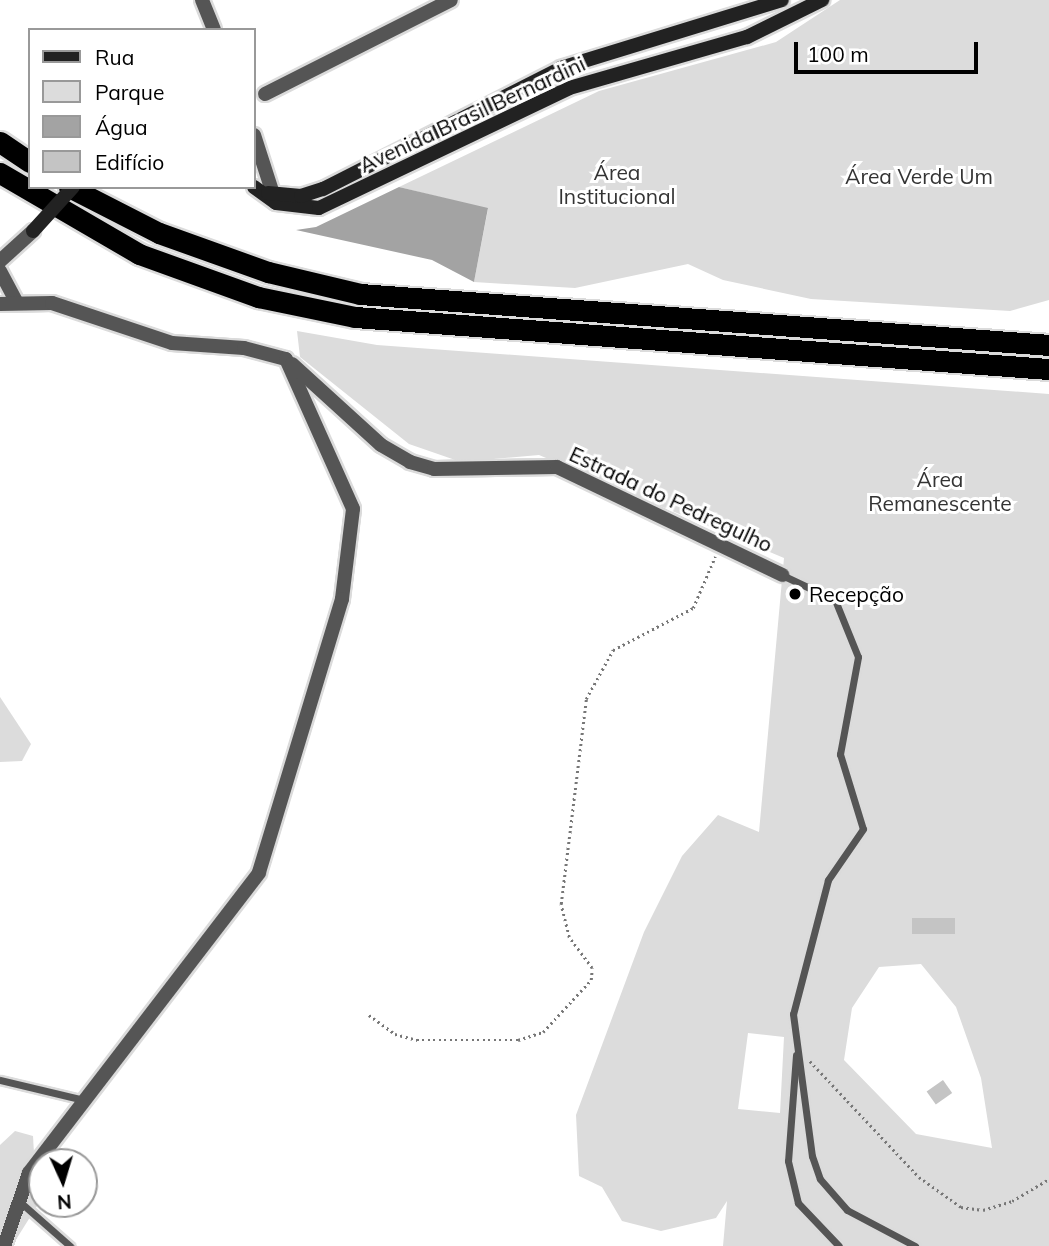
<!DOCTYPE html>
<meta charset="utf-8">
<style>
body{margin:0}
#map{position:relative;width:1049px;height:1246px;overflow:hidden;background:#fff;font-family:Mulish,sans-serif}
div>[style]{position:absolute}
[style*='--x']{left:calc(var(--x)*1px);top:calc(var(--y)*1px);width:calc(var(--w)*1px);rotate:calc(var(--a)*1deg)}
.green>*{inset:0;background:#dcdcdc}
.water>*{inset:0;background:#a3a3a3}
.building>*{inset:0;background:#c4c4c4;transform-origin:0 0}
.path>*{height:2.5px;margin-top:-1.25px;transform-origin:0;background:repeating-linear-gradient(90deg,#777 0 2px,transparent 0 5.5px)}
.roads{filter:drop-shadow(2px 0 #dbdbdb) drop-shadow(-2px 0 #dbdbdb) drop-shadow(0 2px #dbdbdb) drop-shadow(0 -2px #dbdbdb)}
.lane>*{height:7px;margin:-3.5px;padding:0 3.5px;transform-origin:3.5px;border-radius:3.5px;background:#555}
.street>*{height:14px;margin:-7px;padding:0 7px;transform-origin:7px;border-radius:7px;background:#555}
.secondary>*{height:14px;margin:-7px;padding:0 7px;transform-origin:7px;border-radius:7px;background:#222}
.highway>*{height:21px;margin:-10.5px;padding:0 10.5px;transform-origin:10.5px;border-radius:10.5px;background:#000}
.secondary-bridge>*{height:14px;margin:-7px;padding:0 7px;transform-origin:7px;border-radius:7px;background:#222}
.dots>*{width:19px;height:19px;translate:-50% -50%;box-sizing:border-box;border:4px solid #fff;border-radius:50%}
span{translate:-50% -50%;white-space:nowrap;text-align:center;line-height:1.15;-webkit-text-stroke:6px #fff;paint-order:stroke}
.street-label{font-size:21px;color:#000}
.park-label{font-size:21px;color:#333}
.poi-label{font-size:21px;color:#000}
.left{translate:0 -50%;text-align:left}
.legend{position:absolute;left:28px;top:28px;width:228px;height:161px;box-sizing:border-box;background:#fff;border:2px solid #999;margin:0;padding:9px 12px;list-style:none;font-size:21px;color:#000}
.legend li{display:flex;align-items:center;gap:14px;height:35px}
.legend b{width:35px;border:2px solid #999}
.north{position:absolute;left:28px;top:1148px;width:70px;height:70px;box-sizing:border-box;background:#fff;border:2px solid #999;border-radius:50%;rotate:176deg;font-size:19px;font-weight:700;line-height:28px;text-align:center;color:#000}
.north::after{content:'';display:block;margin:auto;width:24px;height:32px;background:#000;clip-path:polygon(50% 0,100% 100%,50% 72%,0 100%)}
.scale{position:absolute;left:794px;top:42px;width:184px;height:32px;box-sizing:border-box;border:4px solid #000;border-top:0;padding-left:9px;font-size:21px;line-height:24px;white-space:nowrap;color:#000;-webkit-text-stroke:5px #fff;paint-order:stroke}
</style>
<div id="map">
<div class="green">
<div style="clip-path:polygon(840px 0,1049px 0,1049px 300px,1010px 311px,811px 299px,723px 280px,688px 264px,575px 288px,474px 282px,488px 209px,399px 187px,599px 91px,776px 42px)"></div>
<div style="clip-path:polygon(evenodd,297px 331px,377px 345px,1049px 394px,1049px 1246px,723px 1246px,727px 1201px,716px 1218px,661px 1231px,622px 1221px,602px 1187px,579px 1176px,576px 1115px,644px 932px,682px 856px,718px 815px,759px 832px,784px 558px,539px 455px,461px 462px,409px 444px,300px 357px,297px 331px,921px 964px,956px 1007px,981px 1078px,992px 1148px,916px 1134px,844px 1060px,852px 1008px,879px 967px,921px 964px,297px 331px,748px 1033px,784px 1037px,780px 1113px,738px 1109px,748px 1033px)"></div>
<div style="clip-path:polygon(0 697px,31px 744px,22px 761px,0 762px)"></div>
<div style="clip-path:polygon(15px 1131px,33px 1136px,37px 1206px,12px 1246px,0 1246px,0 1145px)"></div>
</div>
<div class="water">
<div style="clip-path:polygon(399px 187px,488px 208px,474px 282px,432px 260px,296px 230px,316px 227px)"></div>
</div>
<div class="building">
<div style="left:912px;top:918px;width:43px;height:16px"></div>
<div style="left:943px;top:1080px;width:16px;height:20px;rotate:55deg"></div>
</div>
<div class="path">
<div style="--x:369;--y:1015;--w:32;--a:36"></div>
<div style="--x:395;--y:1034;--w:23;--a:15"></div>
<div style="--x:417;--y:1040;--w:101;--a:0"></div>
<div style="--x:518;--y:1040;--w:26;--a:-18"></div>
<div style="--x:543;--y:1032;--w:71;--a:-47.3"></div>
<div style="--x:591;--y:980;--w:12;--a:-85"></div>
<div style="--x:592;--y:968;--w:39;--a:-127"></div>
<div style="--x:569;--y:937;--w:34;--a:-104"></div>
<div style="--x:561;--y:904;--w:207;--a:-83"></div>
<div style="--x:586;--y:699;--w:56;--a:-61.1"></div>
<div style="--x:613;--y:650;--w:90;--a:-27.7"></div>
<div style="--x:693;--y:608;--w:56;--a:-66.7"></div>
<div style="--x:810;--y:1061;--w:159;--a:46.8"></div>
<div style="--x:919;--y:1177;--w:52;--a:35.5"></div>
<div style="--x:961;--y:1207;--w:22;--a:8"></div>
<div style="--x:983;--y:1210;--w:30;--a:-17"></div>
<div style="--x:1012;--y:1201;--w:43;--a:-30.7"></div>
</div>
<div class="roads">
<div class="lane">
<div style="--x:782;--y:575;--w:59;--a:25.3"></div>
<div style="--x:835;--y:600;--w:61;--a:68"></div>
<div style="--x:858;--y:657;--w:99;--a:100.5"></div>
<div style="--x:840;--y:754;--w:78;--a:73"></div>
<div style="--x:863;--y:829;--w:62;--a:124.5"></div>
<div style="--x:828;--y:880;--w:138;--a:104.6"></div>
<div style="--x:793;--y:1014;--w:143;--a:82.4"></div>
<div style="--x:812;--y:1156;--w:24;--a:71"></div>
<div style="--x:820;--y:1179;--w:41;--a:48.9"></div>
<div style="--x:847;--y:1210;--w:77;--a:27.9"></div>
<div style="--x:796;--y:1055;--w:106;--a:94.3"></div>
<div style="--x:788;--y:1161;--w:43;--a:76.6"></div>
<div style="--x:798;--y:1203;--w:59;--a:46.4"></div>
<div style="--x:0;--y:1080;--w:86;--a:13.4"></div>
<div style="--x:20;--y:1202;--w:67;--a:41.3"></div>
</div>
<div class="street">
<div style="--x:202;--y:0;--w:32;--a:68"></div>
<div style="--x:265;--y:94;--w:208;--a:-26.8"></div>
<div style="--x:254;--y:135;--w:71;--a:72.1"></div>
<div style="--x:0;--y:261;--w:45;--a:-42.3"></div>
<div style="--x:0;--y:271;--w:34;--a:62"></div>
<div style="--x:0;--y:304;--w:52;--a:-1.1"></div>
<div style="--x:52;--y:303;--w:126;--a:18.4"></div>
<div style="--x:172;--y:343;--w:72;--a:4"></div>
<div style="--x:244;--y:348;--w:43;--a:14.7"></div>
<div style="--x:286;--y:359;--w:164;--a:65.9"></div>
<div style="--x:353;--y:509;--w:91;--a:97"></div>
<div style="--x:342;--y:599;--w:286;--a:106.9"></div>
<div style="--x:259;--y:873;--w:378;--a:127.5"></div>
<div style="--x:29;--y:1173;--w:77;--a:108.9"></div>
<div style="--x:292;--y:364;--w:120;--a:42.3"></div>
<div style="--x:381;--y:445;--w:34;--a:30"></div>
<div style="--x:410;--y:462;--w:25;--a:16"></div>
<div style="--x:434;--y:469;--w:123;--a:-0.9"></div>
<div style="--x:557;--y:467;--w:250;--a:25.6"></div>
</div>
<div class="secondary">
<div style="--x:254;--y:187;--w:27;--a:36"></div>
<div style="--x:276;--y:203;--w:43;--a:6.6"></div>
<div style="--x:319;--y:208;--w:277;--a:-25.6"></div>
<div style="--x:569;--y:88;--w:185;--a:-16"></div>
<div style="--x:747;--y:37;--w:84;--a:-26.3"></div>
<div style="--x:268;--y:193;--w:33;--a:5"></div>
<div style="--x:301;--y:196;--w:23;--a:-18"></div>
<div style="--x:323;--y:189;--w:267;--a:-26.9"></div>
<div style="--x:561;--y:68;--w:231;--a:-17.1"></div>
</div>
<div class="highway">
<div style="--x:0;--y:142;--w:36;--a:34"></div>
<div style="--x:0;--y:173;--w:161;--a:30.2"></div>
<div style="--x:139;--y:254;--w:127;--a:19.9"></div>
<div style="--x:258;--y:297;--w:99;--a:11.7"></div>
<div style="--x:355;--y:317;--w:696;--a:4.29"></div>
<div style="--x:69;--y:187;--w:101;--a:27.1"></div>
<div style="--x:159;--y:233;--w:116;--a:19.7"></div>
<div style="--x:268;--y:272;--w:95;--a:13.4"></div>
<div style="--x:360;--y:294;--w:691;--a:4.23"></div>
</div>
</div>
<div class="secondary-bridge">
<div style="--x:33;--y:231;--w:59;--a:-47.7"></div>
</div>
<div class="dots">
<div style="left:795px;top:594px;background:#000"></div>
</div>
<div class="street-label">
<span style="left:472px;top:114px;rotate:-25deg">Avenida Brasil Bernardini</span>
<span style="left:671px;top:499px;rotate:25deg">Estrada do Pedregulho</span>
</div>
<div class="park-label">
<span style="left:617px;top:184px">Área<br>Institucional</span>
<span style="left:919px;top:176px">Área Verde Um</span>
<span style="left:940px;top:491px">Área<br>Remanescente</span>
</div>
<div class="poi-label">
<span class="left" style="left:809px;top:594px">Recepção</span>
</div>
<ul class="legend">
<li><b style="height:9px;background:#222"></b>Rua</li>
<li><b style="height:19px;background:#dcdcdc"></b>Parque</li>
<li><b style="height:19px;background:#a3a3a3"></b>Água</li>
<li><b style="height:19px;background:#c4c4c4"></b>Edifício</li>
</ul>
<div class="north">N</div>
<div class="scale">100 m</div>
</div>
